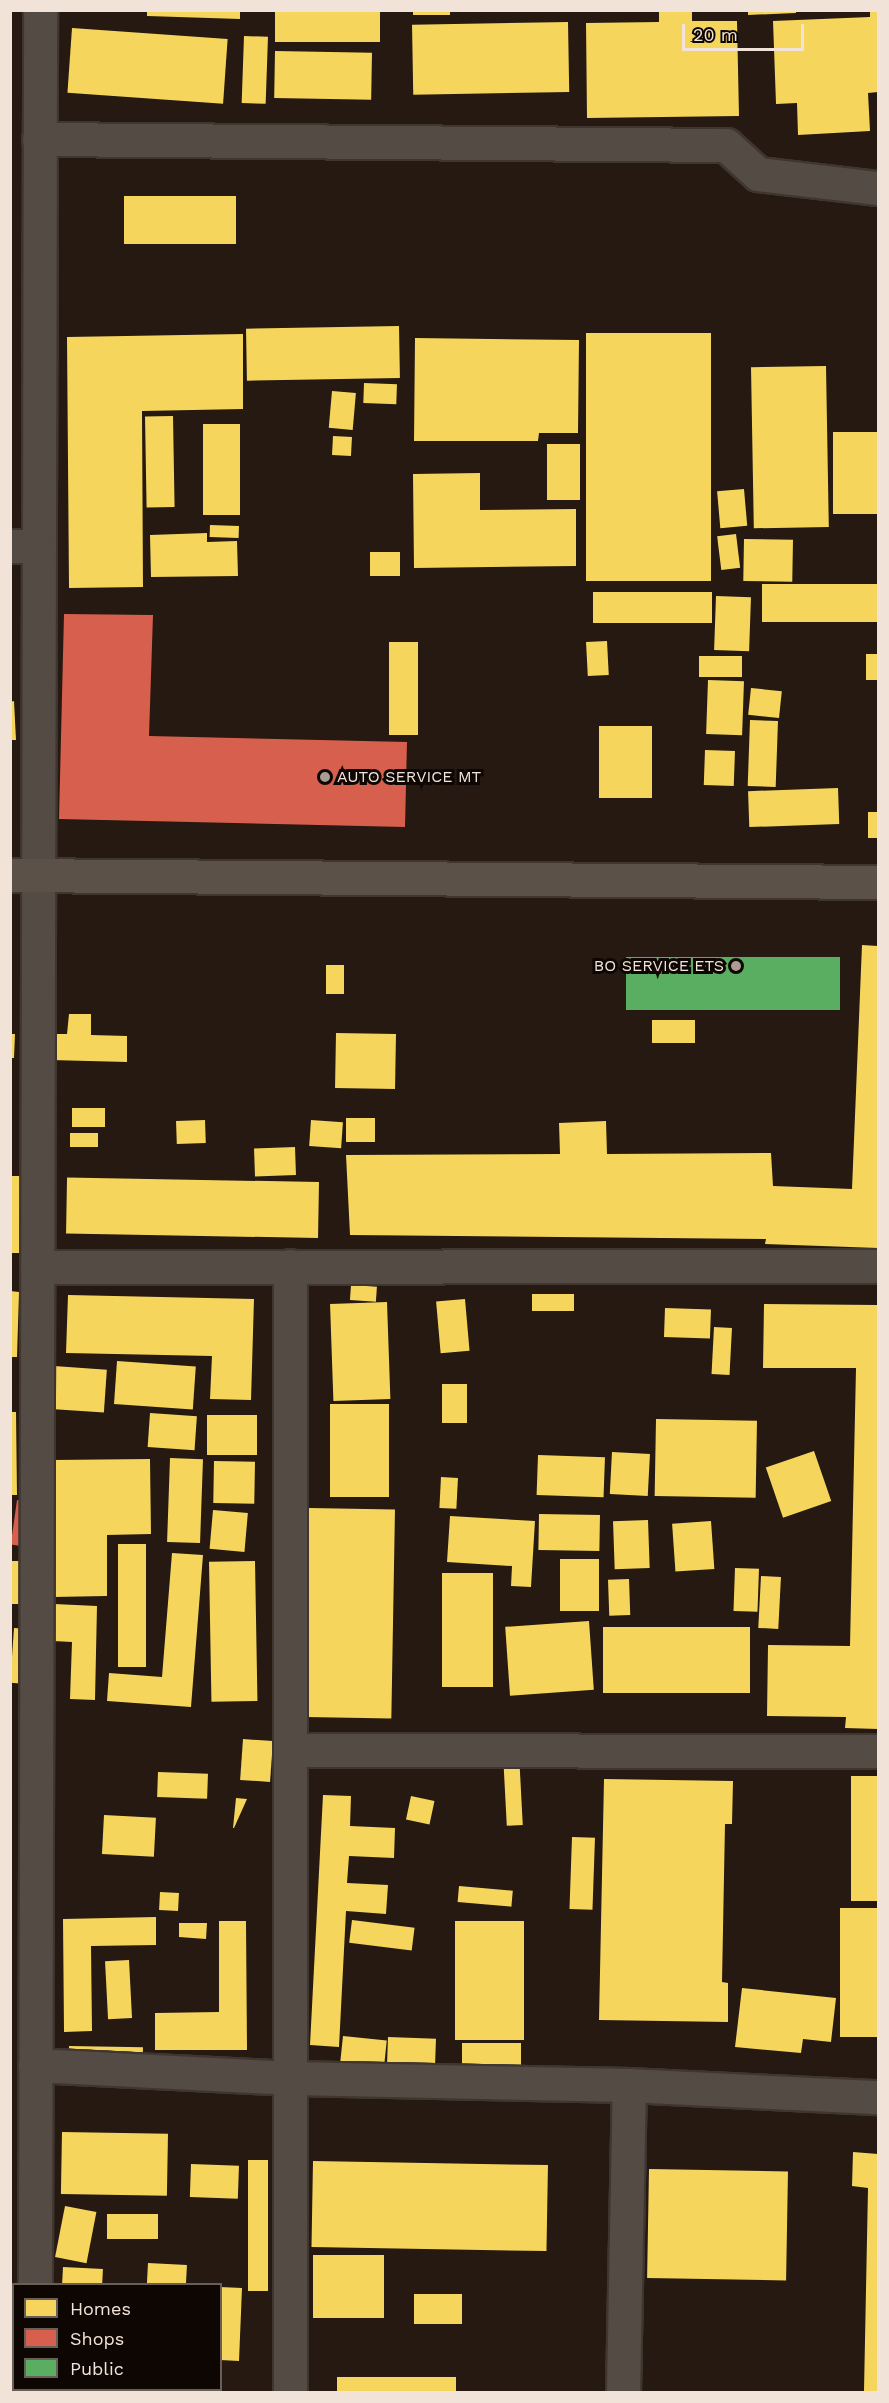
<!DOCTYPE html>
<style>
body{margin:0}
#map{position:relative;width:889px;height:2403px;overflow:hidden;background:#251911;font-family:"Work Sans",sans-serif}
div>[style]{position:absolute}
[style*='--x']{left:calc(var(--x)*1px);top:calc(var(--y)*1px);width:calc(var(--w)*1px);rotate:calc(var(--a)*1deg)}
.homes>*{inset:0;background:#f6d55c;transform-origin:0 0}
.shops>*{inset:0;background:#d6604d;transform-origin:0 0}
.public>*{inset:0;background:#5aae61;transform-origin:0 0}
.roads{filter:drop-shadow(2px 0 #3f3630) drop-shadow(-2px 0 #3f3630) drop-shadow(0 2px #3f3630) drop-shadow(0 -2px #3f3630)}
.street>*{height:33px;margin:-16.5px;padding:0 16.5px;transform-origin:16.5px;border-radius:16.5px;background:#554b45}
.secondary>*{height:33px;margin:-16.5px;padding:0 16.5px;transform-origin:16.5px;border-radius:16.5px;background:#5b5148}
.dots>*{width:16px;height:16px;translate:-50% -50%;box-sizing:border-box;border:3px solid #0e0602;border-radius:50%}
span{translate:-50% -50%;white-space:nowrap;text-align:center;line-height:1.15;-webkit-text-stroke:6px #0e0602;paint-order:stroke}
.poi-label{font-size:16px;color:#f2e3d9}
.left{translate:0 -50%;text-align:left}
.right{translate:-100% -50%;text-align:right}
.frame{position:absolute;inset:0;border:12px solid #f2e3d9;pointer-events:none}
.legend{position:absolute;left:12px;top:2283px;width:210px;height:108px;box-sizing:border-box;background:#0e0602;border:2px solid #695e58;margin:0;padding:8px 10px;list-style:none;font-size:18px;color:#f2e3d9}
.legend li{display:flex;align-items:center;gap:12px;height:30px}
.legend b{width:30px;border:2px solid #695e58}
.scale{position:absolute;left:682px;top:24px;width:122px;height:27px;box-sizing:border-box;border:3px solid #f2e3d9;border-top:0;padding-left:8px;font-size:18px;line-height:21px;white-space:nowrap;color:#f2e3d9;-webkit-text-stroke:4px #0e0602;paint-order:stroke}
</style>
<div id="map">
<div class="homes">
<div style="clip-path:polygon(147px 10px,240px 10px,240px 19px,147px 16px)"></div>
<div style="left:275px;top:10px;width:105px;height:32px"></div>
<div style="left:413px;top:10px;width:37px;height:5px"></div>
<div style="clip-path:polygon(659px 10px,692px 10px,692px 21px,737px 21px,739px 116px,587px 118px,586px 23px,659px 22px)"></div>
<div style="clip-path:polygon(748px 10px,796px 10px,796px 13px,748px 15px)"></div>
<div style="clip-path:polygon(870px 10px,878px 10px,878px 92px,868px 93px,870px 131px,798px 135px,797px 103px,776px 104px,773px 21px,870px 17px)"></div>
<div style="left:568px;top:22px;width:70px;height:156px;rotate:89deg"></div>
<div style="left:72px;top:28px;width:156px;height:65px;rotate:4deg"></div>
<div style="left:244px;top:36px;width:24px;height:67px;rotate:2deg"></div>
<div style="left:275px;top:51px;width:97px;height:47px;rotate:1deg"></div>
<div style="left:236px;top:196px;width:48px;height:112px;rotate:90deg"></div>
<div style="left:399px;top:326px;width:52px;height:153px;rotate:89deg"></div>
<div style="left:586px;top:333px;width:125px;height:248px"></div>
<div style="clip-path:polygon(243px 334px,243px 409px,142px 411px,143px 587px,69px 588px,67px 337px)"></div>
<div style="clip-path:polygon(415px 338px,579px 340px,578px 433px,539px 433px,538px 441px,414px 441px)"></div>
<div style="left:826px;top:366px;width:161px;height:75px;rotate:89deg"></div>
<div style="left:364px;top:383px;width:33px;height:20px;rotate:2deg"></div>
<div style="left:332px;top:391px;width:24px;height:37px;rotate:5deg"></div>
<div style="left:173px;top:416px;width:91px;height:28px;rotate:89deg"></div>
<div style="left:203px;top:424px;width:37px;height:91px"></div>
<div style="left:833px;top:432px;width:45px;height:82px"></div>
<div style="left:333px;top:436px;width:19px;height:19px;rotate:3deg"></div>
<div style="left:580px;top:444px;width:56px;height:33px;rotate:90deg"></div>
<div style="clip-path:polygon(480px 473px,480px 510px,576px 509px,576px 566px,414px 568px,413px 474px)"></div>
<div style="left:744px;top:489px;width:37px;height:27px;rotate:85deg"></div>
<div style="left:210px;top:525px;width:29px;height:12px;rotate:2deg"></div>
<div style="clip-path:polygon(207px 533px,207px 542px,237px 541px,238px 576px,151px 577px,150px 535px)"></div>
<div style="left:736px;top:534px;width:34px;height:19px;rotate:83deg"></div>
<div style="left:744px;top:539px;width:49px;height:42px;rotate:1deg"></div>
<div style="left:370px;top:552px;width:30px;height:24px"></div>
<div style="left:878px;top:584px;width:38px;height:116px;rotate:90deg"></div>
<div style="left:593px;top:592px;width:119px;height:31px"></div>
<div style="left:716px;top:596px;width:35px;height:54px;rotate:2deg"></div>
<div style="left:607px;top:641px;width:34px;height:21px;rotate:87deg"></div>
<div style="left:389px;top:642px;width:29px;height:93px"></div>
<div style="left:866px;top:654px;width:12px;height:26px"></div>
<div style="left:699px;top:656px;width:43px;height:21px"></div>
<div style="left:708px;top:680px;width:36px;height:54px;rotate:2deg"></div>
<div style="left:751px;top:688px;width:31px;height:27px;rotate:6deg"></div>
<div style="clip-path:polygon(14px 701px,16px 740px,10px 740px,10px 702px)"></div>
<div style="left:750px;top:720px;width:28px;height:66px;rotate:2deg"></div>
<div style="left:599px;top:726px;width:53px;height:72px"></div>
<div style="left:705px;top:750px;width:30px;height:35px;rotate:2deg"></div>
<div style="left:838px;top:788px;width:36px;height:90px;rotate:88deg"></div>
<div style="left:868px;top:812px;width:10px;height:26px"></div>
<div style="clip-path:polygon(862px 945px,878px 946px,878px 1248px,765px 1244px,766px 1239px,350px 1235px,346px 1155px,560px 1154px,559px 1123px,606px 1121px,607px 1154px,771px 1153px,773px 1186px,852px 1189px)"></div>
<div style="left:326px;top:965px;width:18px;height:29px"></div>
<div style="clip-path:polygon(69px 1014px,91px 1014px,91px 1035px,127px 1036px,127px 1062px,50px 1060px,51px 1034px,67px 1034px)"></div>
<div style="left:652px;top:1020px;width:43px;height:23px"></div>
<div style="left:336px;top:1033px;width:60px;height:55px;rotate:1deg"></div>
<div style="clip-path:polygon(10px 1034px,15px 1034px,14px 1058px,10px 1058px)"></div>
<div style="left:72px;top:1108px;width:33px;height:19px"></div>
<div style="left:375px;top:1118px;width:24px;height:29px;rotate:90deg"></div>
<div style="left:205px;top:1120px;width:23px;height:29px;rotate:88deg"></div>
<div style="left:311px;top:1120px;width:32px;height:26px;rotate:4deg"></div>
<div style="left:70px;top:1133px;width:28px;height:14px"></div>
<div style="left:295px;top:1147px;width:28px;height:41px;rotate:88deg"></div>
<div style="left:10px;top:1176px;width:15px;height:77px"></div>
<div style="left:319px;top:1182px;width:56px;height:252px;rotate:91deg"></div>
<div style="left:351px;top:1285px;width:26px;height:15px;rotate:4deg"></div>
<div style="clip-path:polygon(10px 1291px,19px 1292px,17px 1357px,10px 1357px)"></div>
<div style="left:532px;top:1294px;width:42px;height:17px"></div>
<div style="clip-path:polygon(68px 1295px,254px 1299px,251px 1400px,210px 1399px,212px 1356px,66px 1353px)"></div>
<div style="left:465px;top:1299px;width:52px;height:29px;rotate:85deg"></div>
<div style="left:387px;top:1302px;width:97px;height:57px;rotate:88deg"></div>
<div style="clip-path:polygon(764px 1304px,878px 1305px,878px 1729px,845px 1728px,846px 1717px,767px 1716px,768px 1645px,850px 1646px,856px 1368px,763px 1368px)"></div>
<div style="left:665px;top:1308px;width:46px;height:29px;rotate:2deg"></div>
<div style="left:714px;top:1327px;width:18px;height:47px;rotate:3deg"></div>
<div style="left:117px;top:1361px;width:79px;height:43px;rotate:4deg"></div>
<div style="left:54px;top:1366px;width:53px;height:43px;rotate:4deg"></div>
<div style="left:442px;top:1384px;width:25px;height:39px"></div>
<div style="left:389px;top:1404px;width:93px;height:59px;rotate:90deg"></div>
<div style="clip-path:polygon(10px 1412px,16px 1412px,17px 1495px,10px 1495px)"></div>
<div style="left:150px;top:1413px;width:47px;height:34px;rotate:4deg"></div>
<div style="left:207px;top:1415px;width:50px;height:40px"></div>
<div style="left:656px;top:1419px;width:101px;height:77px;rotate:1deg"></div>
<div style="left:814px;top:1451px;width:53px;height:51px;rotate:71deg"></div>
<div style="left:612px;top:1452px;width:38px;height:42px;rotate:3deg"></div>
<div style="left:538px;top:1455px;width:67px;height:40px;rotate:2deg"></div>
<div style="left:170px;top:1458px;width:33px;height:84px;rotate:2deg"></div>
<div style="clip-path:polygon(150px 1459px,151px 1534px,107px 1535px,107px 1596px,53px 1597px,53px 1460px)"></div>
<div style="left:214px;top:1461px;width:41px;height:42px;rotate:1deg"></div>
<div style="left:441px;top:1477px;width:17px;height:31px;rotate:3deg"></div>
<div style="left:309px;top:1508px;width:86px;height:209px;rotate:1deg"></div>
<div style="left:213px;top:1510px;width:35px;height:39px;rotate:5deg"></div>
<div style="left:539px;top:1514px;width:61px;height:36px;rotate:1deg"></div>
<div style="clip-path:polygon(450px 1516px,535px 1521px,531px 1587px,511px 1586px,512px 1566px,447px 1562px)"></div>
<div style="left:648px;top:1520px;width:48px;height:35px;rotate:88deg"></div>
<div style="left:711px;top:1521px;width:48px;height:39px;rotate:86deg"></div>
<div style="left:118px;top:1544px;width:28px;height:123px"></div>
<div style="clip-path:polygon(172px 1553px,203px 1555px,191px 1707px,107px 1701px,109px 1673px,162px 1677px)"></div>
<div style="left:560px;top:1559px;width:39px;height:52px"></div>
<div style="left:10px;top:1561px;width:16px;height:43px"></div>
<div style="left:255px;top:1561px;width:140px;height:46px;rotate:89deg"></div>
<div style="left:735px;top:1568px;width:24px;height:43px;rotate:2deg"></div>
<div style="left:442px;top:1573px;width:51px;height:114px"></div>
<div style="left:761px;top:1576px;width:20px;height:52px;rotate:3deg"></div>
<div style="left:629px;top:1579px;width:36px;height:21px;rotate:88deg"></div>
<div style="clip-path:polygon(54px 1604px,97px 1606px,95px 1700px,70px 1699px,72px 1642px,53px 1641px)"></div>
<div style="left:589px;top:1621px;width:69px;height:84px;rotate:86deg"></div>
<div style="left:750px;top:1627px;width:66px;height:147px;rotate:90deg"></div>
<div style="left:14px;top:1628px;width:14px;height:55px;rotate:4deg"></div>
<div style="left:243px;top:1739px;width:30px;height:41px;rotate:4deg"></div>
<div style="left:519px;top:1753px;width:72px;height:16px;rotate:87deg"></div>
<div style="left:158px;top:1772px;width:50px;height:25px;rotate:2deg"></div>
<div style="left:878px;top:1776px;width:125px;height:27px;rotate:90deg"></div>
<div style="clip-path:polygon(604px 1779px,733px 1781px,732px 1824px,725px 1824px,722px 1982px,728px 1983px,728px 2022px,599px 2020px)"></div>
<div style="clip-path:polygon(323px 1795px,351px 1796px,350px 1826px,395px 1828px,394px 1858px,349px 1856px,347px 1883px,388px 1885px,386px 1914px,346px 1911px,339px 2047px,310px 2045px)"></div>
<div style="left:411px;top:1796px;width:24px;height:24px;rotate:12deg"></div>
<div style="clip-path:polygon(236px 1798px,247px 1799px,234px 1828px,233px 1828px)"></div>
<div style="left:104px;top:1815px;width:52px;height:39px;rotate:3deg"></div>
<div style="left:572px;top:1837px;width:23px;height:72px;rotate:2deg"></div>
<div style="left:459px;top:1886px;width:54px;height:16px;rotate:5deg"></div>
<div style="left:160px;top:1892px;width:19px;height:18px;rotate:3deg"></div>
<div style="left:878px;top:1908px;width:129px;height:38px;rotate:90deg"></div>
<div style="clip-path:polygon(156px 1917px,156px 1945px,91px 1946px,92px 2031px,64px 2032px,63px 1919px)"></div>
<div style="left:352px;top:1920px;width:63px;height:23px;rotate:7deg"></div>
<div style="clip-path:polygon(219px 1921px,246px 1921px,247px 2050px,155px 2050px,155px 2013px,219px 2012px)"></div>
<div style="left:455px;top:1921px;width:69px;height:119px"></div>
<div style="clip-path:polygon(179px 1923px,207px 1923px,206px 1939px,179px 1937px)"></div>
<div style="left:129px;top:1960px;width:58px;height:24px;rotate:87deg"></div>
<div style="clip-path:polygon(742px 1988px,836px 1998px,831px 2042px,803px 2039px,801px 2053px,735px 2047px)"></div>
<div style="left:343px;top:2036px;width:44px;height:32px;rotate:6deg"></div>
<div style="left:388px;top:2037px;width:48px;height:33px;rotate:2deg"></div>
<div style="left:462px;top:2043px;width:59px;height:22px"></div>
<div style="left:69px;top:2046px;width:74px;height:14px;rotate:1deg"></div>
<div style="left:62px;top:2132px;width:106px;height:62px;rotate:1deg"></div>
<div style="clip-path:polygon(853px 2152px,878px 2154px,878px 2392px,864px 2391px,868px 2188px,852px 2186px)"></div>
<div style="left:248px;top:2160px;width:20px;height:131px"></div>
<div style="left:313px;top:2161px;width:235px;height:86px;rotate:1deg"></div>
<div style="left:191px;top:2164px;width:48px;height:33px;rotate:2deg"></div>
<div style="left:649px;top:2169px;width:139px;height:109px;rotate:1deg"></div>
<div style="left:65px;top:2206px;width:32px;height:52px;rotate:11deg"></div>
<div style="left:107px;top:2214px;width:51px;height:25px"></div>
<div style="left:313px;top:2255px;width:71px;height:63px"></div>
<div style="left:148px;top:2263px;width:39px;height:21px;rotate:3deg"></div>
<div style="left:63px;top:2267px;width:40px;height:17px;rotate:3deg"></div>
<div style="clip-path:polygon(220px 2287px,242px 2288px,239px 2361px,220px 2360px)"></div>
<div style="left:414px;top:2294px;width:48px;height:30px"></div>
<div style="left:273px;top:2343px;width:13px;height:45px"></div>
<div style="left:337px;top:2377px;width:119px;height:15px"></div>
<div style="left:43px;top:2390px;width:75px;height:2px"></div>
<div style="left:141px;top:2390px;width:41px;height:2px"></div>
</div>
<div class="shops">
<div style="clip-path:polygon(64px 614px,153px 615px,149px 736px,407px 742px,405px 827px,59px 819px)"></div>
<div style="left:17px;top:1500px;width:15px;height:45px;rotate:8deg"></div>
</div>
<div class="public">
<div style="left:840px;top:957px;width:53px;height:214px;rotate:90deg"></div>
</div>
<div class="roads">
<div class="street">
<div style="--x:39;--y:139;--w:687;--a:0.5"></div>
<div style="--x:726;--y:145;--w:43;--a:42.2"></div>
<div style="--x:758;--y:174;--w:121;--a:6.7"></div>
<div style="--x:10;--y:546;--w:29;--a:0"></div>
<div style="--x:290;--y:1266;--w:1126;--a:90"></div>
<div style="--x:37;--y:1267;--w:841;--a:-0.07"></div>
<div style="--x:290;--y:1750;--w:588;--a:0.1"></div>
<div style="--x:35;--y:2065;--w:257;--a:2.9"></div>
<div style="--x:292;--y:2078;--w:337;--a:1.2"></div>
<div style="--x:629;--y:2085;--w:249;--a:2.8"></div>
<div style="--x:35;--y:2284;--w:2274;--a:-89.87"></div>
<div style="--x:35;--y:2392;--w:2;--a:-90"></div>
<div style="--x:623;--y:2392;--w:307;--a:-88.9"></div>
</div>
<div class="secondary">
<div style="--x:10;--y:875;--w:868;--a:0.46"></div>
</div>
</div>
<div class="dots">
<div style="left:325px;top:777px;background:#aa9c93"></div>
<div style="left:736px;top:966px;background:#aa9c93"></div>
</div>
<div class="poi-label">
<span class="left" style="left:337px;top:777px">AUTO SERVICE MT</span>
<span class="right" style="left:724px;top:966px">BO SERVICE ETS</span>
</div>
<div class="frame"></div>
<ul class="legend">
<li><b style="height:16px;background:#f6d55c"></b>Homes</li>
<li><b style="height:16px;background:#d6604d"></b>Shops</li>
<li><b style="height:16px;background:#5aae61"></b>Public</li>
</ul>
<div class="scale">20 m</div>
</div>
